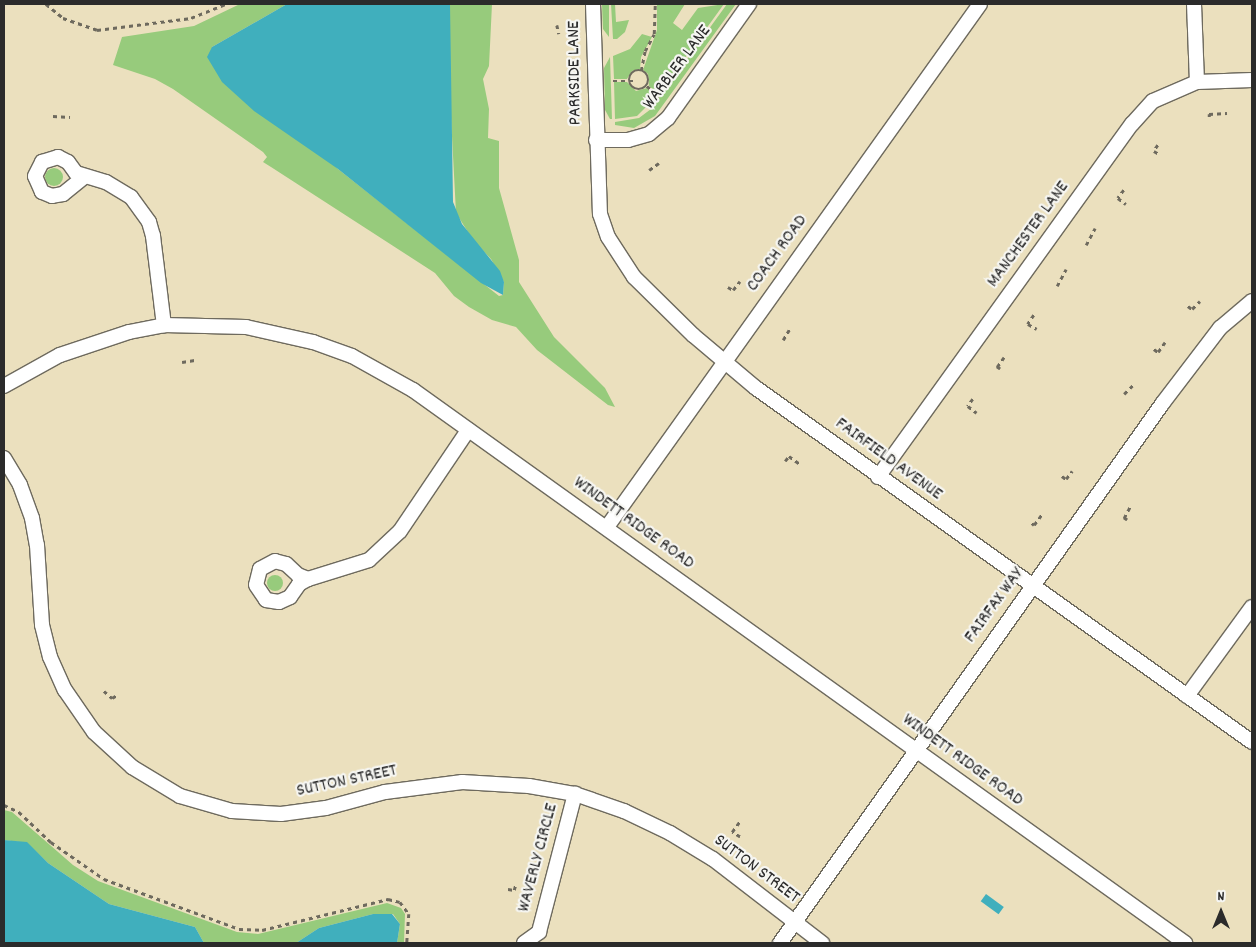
<!DOCTYPE html>
<style>
body{margin:0}
#map{position:relative;width:1256px;height:947px;overflow:hidden;background:#ebe0be;font-family:Dekko,sans-serif}
div>[style]{position:absolute}
[style*='--x']{left:calc(var(--x)*1px);top:calc(var(--y)*1px);width:calc(var(--w)*1px);rotate:calc(var(--a)*1deg)}
.green>*{inset:0;background:#97cb7c}
.round{border-radius:50%}
.water>*{inset:0;background:#40afbd;transform-origin:0 0}
.path>*{height:2.5px;margin-top:-1.25px;transform-origin:0;background:repeating-linear-gradient(90deg,#6e6a5e 0 4px,transparent 0 8px)}
.path>.ring{margin:-1.25px;padding:0;box-sizing:content-box;background:none;border:2.5px solid #6e6a5e;border-radius:50%}
.roads{filter:drop-shadow(1px 0 #6e6a5e) drop-shadow(-1px 0 #6e6a5e) drop-shadow(0 1px #6e6a5e) drop-shadow(0 -1px #6e6a5e)}
.minor>*{height:14px;margin:-7px;padding:0 7px;transform-origin:7px;border-radius:7px;background:#fff}
span{translate:-50% -50%;white-space:nowrap;text-align:center;line-height:1.15;-webkit-text-stroke:4.5px #f6f6f2;paint-order:stroke}
.street-label{font-size:18px;color:#2b2b2b}
.frame{position:absolute;inset:0;border:5px solid #2b2b2b;pointer-events:none}
.north{position:absolute;left:1196px;top:887px;width:50px;height:50px;-webkit-text-stroke:4px #f6f6f2;paint-order:stroke;rotate:0deg;font-size:14px;font-weight:700;line-height:20px;text-align:center;color:#2b2b2b}
.north::after{content:'';display:block;margin:auto;width:18px;height:22px;background:#2b2b2b;clip-path:polygon(50% 0,100% 100%,50% 72%,0 100%)}
</style>
<div id="map">
<div class="green">
<div style="clip-path:polygon(240px 4px,287px 4px,212px 47px,338px 169px,499px 296px,503px 295px,504px 282px,491px 259px,473px 240px,456px 213px,450px 98px,450px 4px,492px 4px,489px 66px,483px 79px,489px 109px,488px 138px,499px 141px,499px 188px,519px 260px,519px 282px,554px 337px,605px 388px,615px 407px,608px 405px,537px 350px,516px 327px,492px 320px,469px 307px,454px 296px,435px 273px,271px 167px,263px 162px,267px 157px,263px 152px,173px 89px,155px 79px,113px 65px,122px 37px,194px 26px)"></div>
<div style="clip-path:polygon(602px 4px,609px 4px,609px 37px,603px 29px)"></div>
<div style="clip-path:polygon(611px 4px,615px 4px,616px 22px,629px 20px,625px 32px,617px 39px,613px 39px)"></div>
<div style="clip-path:polygon(657px 4px,685px 4px,673px 23px,682px 30px,698px 8px,724px 4px,659px 94px,649px 86px,648px 74px,643px 70px,657px 30px)"></div>
<div style="clip-path:polygon(727px 4px,736px 4px,655px 116px,634px 128px,615px 125px,615px 122px,639px 118px,651px 109px)"></div>
<div style="clip-path:polygon(642px 34px,652px 37px,641px 57px,640px 69px,632px 71px,627px 79px,614px 79px,613px 56px,630px 49px)"></div>
<div style="clip-path:polygon(610px 57px,612px 119px,610px 119px,605px 110px,604px 68px)"></div>
<div style="clip-path:polygon(614px 82px,627px 82px,636px 91px,647px 88px,657px 96px,637px 116px,615px 119px)"></div>
<div class="round" style="left:45px;top:168px;width:18px;height:18px"></div>
<div class="round" style="left:267px;top:575px;width:16px;height:16px"></div>
<div style="clip-path:polygon(4px 810px,12px 812px,73px 865px,98px 881px,237px 932px,258px 934px,387px 903px,401px 908px,405px 914px,404px 943px,397px 943px,400px 924px,393px 914px,373px 914px,319px 928px,296px 943px,204px 943px,195px 927px,109px 904px,48px 863px,27px 843px,4px 840px)"></div>
</div>
<div class="water">
<div style="clip-path:polygon(287px 4px,450px 4px,453px 202px,462px 224px,500px 271px,504px 282px,503px 295px,481px 283px,338px 169px,254px 111px,222px 82px,207px 57px,212px 47px)"></div>
<div style="clip-path:polygon(4px 840px,27px 842px,48px 863px,109px 904px,195px 927px,204px 943px,4px 943px)"></div>
<div style="left:986px;top:894px;width:22px;height:9px;rotate:36deg"></div>
<div style="clip-path:polygon(373px 914px,392px 914px,400px 924px,397px 943px,296px 943px,319px 928px)"></div>
</div>
<div class="path">
<div style="--x:46;--y:4;--w:22;--a:39"></div>
<div style="--x:63;--y:18;--w:36;--a:19"></div>
<div style="--x:97;--y:30;--w:95;--a:-7.3"></div>
<div style="--x:191;--y:18;--w:37;--a:-22"></div>
<div style="--x:557;--y:25;--w:9;--a:77"></div>
<div class="ring" style="left:629px;top:70px;width:17.5px;height:17.5px"></div>
<div style="--x:641;--y:71;--w:20;--a:-79"></div>
<div style="--x:645;--y:51;--w:19;--a:-62"></div>
<div style="--x:654;--y:34;--w:30;--a:-88"></div>
<div style="--x:613;--y:81;--w:21;--a:0"></div>
<div style="--x:647;--y:86;--w:16;--a:40"></div>
<div style="--x:53;--y:116;--w:17;--a:3"></div>
<div style="--x:1209;--y:117;--w:3;--a:-90"></div>
<div style="--x:1209;--y:114;--w:18;--a:-3"></div>
<div style="--x:1158;--y:145;--w:7;--a:124"></div>
<div style="--x:1154;--y:151;--w:6;--a:31"></div>
<div style="--x:649;--y:170;--w:12;--a:-35"></div>
<div style="--x:1124;--y:190;--w:10;--a:127"></div>
<div style="--x:1118;--y:198;--w:10;--a:37"></div>
<div style="--x:1086;--y:245;--w:19;--a:-62"></div>
<div style="--x:1057;--y:286;--w:19;--a:-62"></div>
<div style="--x:728;--y:287;--w:6;--a:31"></div>
<div style="--x:733;--y:290;--w:11;--a:-52"></div>
<div style="--x:1188;--y:306;--w:5;--a:37"></div>
<div style="--x:1192;--y:309;--w:11;--a:-45"></div>
<div style="--x:1034;--y:315;--w:11;--a:124"></div>
<div style="--x:1028;--y:324;--w:10;--a:29"></div>
<div style="--x:783;--y:340;--w:12;--a:-59"></div>
<div style="--x:1154;--y:349;--w:5;--a:37"></div>
<div style="--x:1158;--y:352;--w:12;--a:-55"></div>
<div style="--x:182;--y:362;--w:13;--a:-9"></div>
<div style="--x:1000;--y:369;--w:4;--a:-146"></div>
<div style="--x:997;--y:367;--w:12;--a:-55"></div>
<div style="--x:1124;--y:394;--w:13;--a:-45"></div>
<div style="--x:973;--y:399;--w:9;--a:126"></div>
<div style="--x:968;--y:406;--w:11;--a:38"></div>
<div style="--x:785;--y:461;--w:6;--a:-51"></div>
<div style="--x:789;--y:456;--w:14;--a:36"></div>
<div style="--x:1062;--y:476;--w:5;--a:37"></div>
<div style="--x:1066;--y:479;--w:10;--a:-53"></div>
<div style="--x:1127;--y:520;--w:4;--a:-146"></div>
<div style="--x:1124;--y:518;--w:15;--a:-62"></div>
<div style="--x:1032;--y:523;--w:3;--a:45"></div>
<div style="--x:1034;--y:525;--w:14;--a:-54"></div>
<div style="--x:104;--y:691;--w:11;--a:41"></div>
<div style="--x:112;--y:698;--w:6;--a:-31"></div>
<div style="--x:4;--y:805;--w:17;--a:25"></div>
<div style="--x:19;--y:812;--w:44;--a:43.2"></div>
<div style="--x:51;--y:842;--w:65;--a:34.9"></div>
<div style="--x:104;--y:879;--w:144;--a:20.3"></div>
<div style="--x:239;--y:929;--w:23;--a:2"></div>
<div style="--x:262;--y:930;--w:130;--a:-13.8"></div>
<div style="--x:388;--y:899;--w:12;--a:14"></div>
<div style="--x:400;--y:902;--w:15;--a:53"></div>
<div style="--x:409;--y:914;--w:29;--a:94"></div>
<div style="--x:740;--y:837;--w:9;--a:-148"></div>
<div style="--x:732;--y:832;--w:14;--a:-54"></div>
<div style="--x:508;--y:889;--w:6;--a:9"></div>
<div style="--x:514;--y:890;--w:7;--a:-74"></div>
</div>
<div class="roads">
<div class="minor">
<div style="--x:593;--y:4;--w:210;--a:88.1"></div>
<div style="--x:600;--y:214;--w:24;--a:71"></div>
<div style="--x:608;--y:237;--w:48;--a:57"></div>
<div style="--x:634;--y:277;--w:83;--a:44.5"></div>
<div style="--x:693;--y:335;--w:82;--a:40.1"></div>
<div style="--x:756;--y:388;--w:609;--a:35.52"></div>
<div style="--x:1194;--y:4;--w:78;--a:87.8"></div>
<div style="--x:596;--y:140;--w:32;--a:0"></div>
<div style="--x:628;--y:140;--w:22;--a:-16"></div>
<div style="--x:649;--y:134;--w:25;--a:-40"></div>
<div style="--x:668;--y:118;--w:140;--a:-54.6"></div>
<div style="--x:84;--y:177;--w:27;--a:141"></div>
<div style="--x:63;--y:194;--w:11;--a:170"></div>
<div style="--x:52;--y:196;--w:11;--a:-158"></div>
<div style="--x:42;--y:192;--w:17;--a:-114"></div>
<div style="--x:35;--y:176;--w:16;--a:-63"></div>
<div style="--x:42;--y:162;--w:17;--a:-17"></div>
<div style="--x:58;--y:157;--w:11;--a:27"></div>
<div style="--x:68;--y:162;--w:14;--a:54"></div>
<div style="--x:76;--y:173;--w:31;--a:17"></div>
<div style="--x:106;--y:182;--w:29;--a:31"></div>
<div style="--x:131;--y:197;--w:31;--a:54"></div>
<div style="--x:149;--y:222;--w:15;--a:74"></div>
<div style="--x:153;--y:236;--w:90;--a:83"></div>
<div style="--x:4;--y:386;--w:64;--a:-29"></div>
<div style="--x:60;--y:355;--w:73;--a:-18.4"></div>
<div style="--x:129;--y:332;--w:36;--a:-11"></div>
<div style="--x:164;--y:325;--w:82;--a:1.4"></div>
<div style="--x:246;--y:327;--w:69;--a:12.6"></div>
<div style="--x:313;--y:342;--w:41;--a:19.7"></div>
<div style="--x:352;--y:356;--w:70;--a:29.1"></div>
<div style="--x:413;--y:390;--w:950;--a:35.61"></div>
<div style="--x:4;--y:458;--w:31;--a:59"></div>
<div style="--x:20;--y:485;--w:35;--a:70"></div>
<div style="--x:32;--y:518;--w:27;--a:80"></div>
<div style="--x:37;--y:545;--w:80;--a:86.4"></div>
<div style="--x:42;--y:625;--w:33;--a:76"></div>
<div style="--x:50;--y:657;--w:36;--a:66"></div>
<div style="--x:65;--y:690;--w:51;--a:55.4"></div>
<div style="--x:94;--y:732;--w:52;--a:42.6"></div>
<div style="--x:132;--y:767;--w:56;--a:31.1"></div>
<div style="--x:180;--y:796;--w:54;--a:16.1"></div>
<div style="--x:232;--y:811;--w:49;--a:3.5"></div>
<div style="--x:281;--y:814;--w:45;--a:-7.6"></div>
<div style="--x:326;--y:808;--w:61;--a:-15.2"></div>
<div style="--x:385;--y:792;--w:78;--a:-7.4"></div>
<div style="--x:462;--y:782;--w:67;--a:3.4"></div>
<div style="--x:529;--y:786;--w:47;--a:9.9"></div>
<div style="--x:575;--y:794;--w:52;--a:19.1"></div>
<div style="--x:624;--y:811;--w:51;--a:25.6"></div>
<div style="--x:670;--y:833;--w:50;--a:31.2"></div>
<div style="--x:713;--y:859;--w:138;--a:37.6"></div>
<div style="--x:878;--y:477;--w:435;--a:-54.3"></div>
<div style="--x:1132;--y:124;--w:31;--a:-48"></div>
<div style="--x:1153;--y:101;--w:48;--a:-23.4"></div>
<div style="--x:1197;--y:82;--w:55;--a:-2.1"></div>
<div style="--x:607;--y:527;--w:642;--a:-54.5"></div>
<div style="--x:308;--y:579;--w:11;--a:-158"></div>
<div style="--x:298;--y:575;--w:16;--a:-137"></div>
<div style="--x:286;--y:564;--w:11;--a:-165"></div>
<div style="--x:275;--y:561;--w:17;--a:152"></div>
<div style="--x:260;--y:569;--w:16;--a:104"></div>
<div style="--x:256;--y:585;--w:18;--a:56"></div>
<div style="--x:266;--y:600;--w:13;--a:9"></div>
<div style="--x:279;--y:602;--w:12;--a:-24"></div>
<div style="--x:290;--y:597;--w:16;--a:-55"></div>
<div style="--x:299;--y:584;--w:10;--a:-29"></div>
<div style="--x:308;--y:579;--w:64;--a:-17.3"></div>
<div style="--x:369;--y:560;--w:42;--a:-43.1"></div>
<div style="--x:400;--y:531;--w:122;--a:-56"></div>
<div style="--x:1187;--y:696;--w:110;--a:-53.9"></div>
<div style="--x:524;--y:943;--w:19;--a:-36"></div>
<div style="--x:539;--y:932;--w:143;--a:-75.4"></div>
<div style="--x:780;--y:943;--w:661;--a:-54.67"></div>
<div style="--x:1162;--y:404;--w:96;--a:-52.7"></div>
<div style="--x:1220;--y:328;--w:42;--a:-40.2"></div>
</div>
</div>
<div class="street-label">
<span style="left:678px;top:68px;rotate:-53deg">WARBLER LANE</span>
<span style="left:576px;top:73px;rotate:-91deg">PARKSIDE LANE</span>
<span style="left:1029px;top:235px;rotate:-54deg">MANCHESTER LANE</span>
<span style="left:778px;top:254px;rotate:-54deg">COACH ROAD</span>
<span style="left:888px;top:460px;rotate:36deg">FAIRFIELD AVENUE</span>
<span style="left:633px;top:524px;rotate:36deg">WINDETT RIDGE ROAD</span>
<span style="left:995px;top:606px;rotate:-54deg">FAIRFAX WAY</span>
<span style="left:962px;top:761px;rotate:36deg">WINDETT RIDGE ROAD</span>
<span style="left:347px;top:782px;rotate:-12deg">SUTTON STREET</span>
<span style="left:539px;top:858px;rotate:-75deg">WAVERLY CIRCLE</span>
<span style="left:756px;top:870px;rotate:37deg">SUTTON STREET</span>
</div>
<div class="frame"></div>
<div class="north">N</div>
</div>
